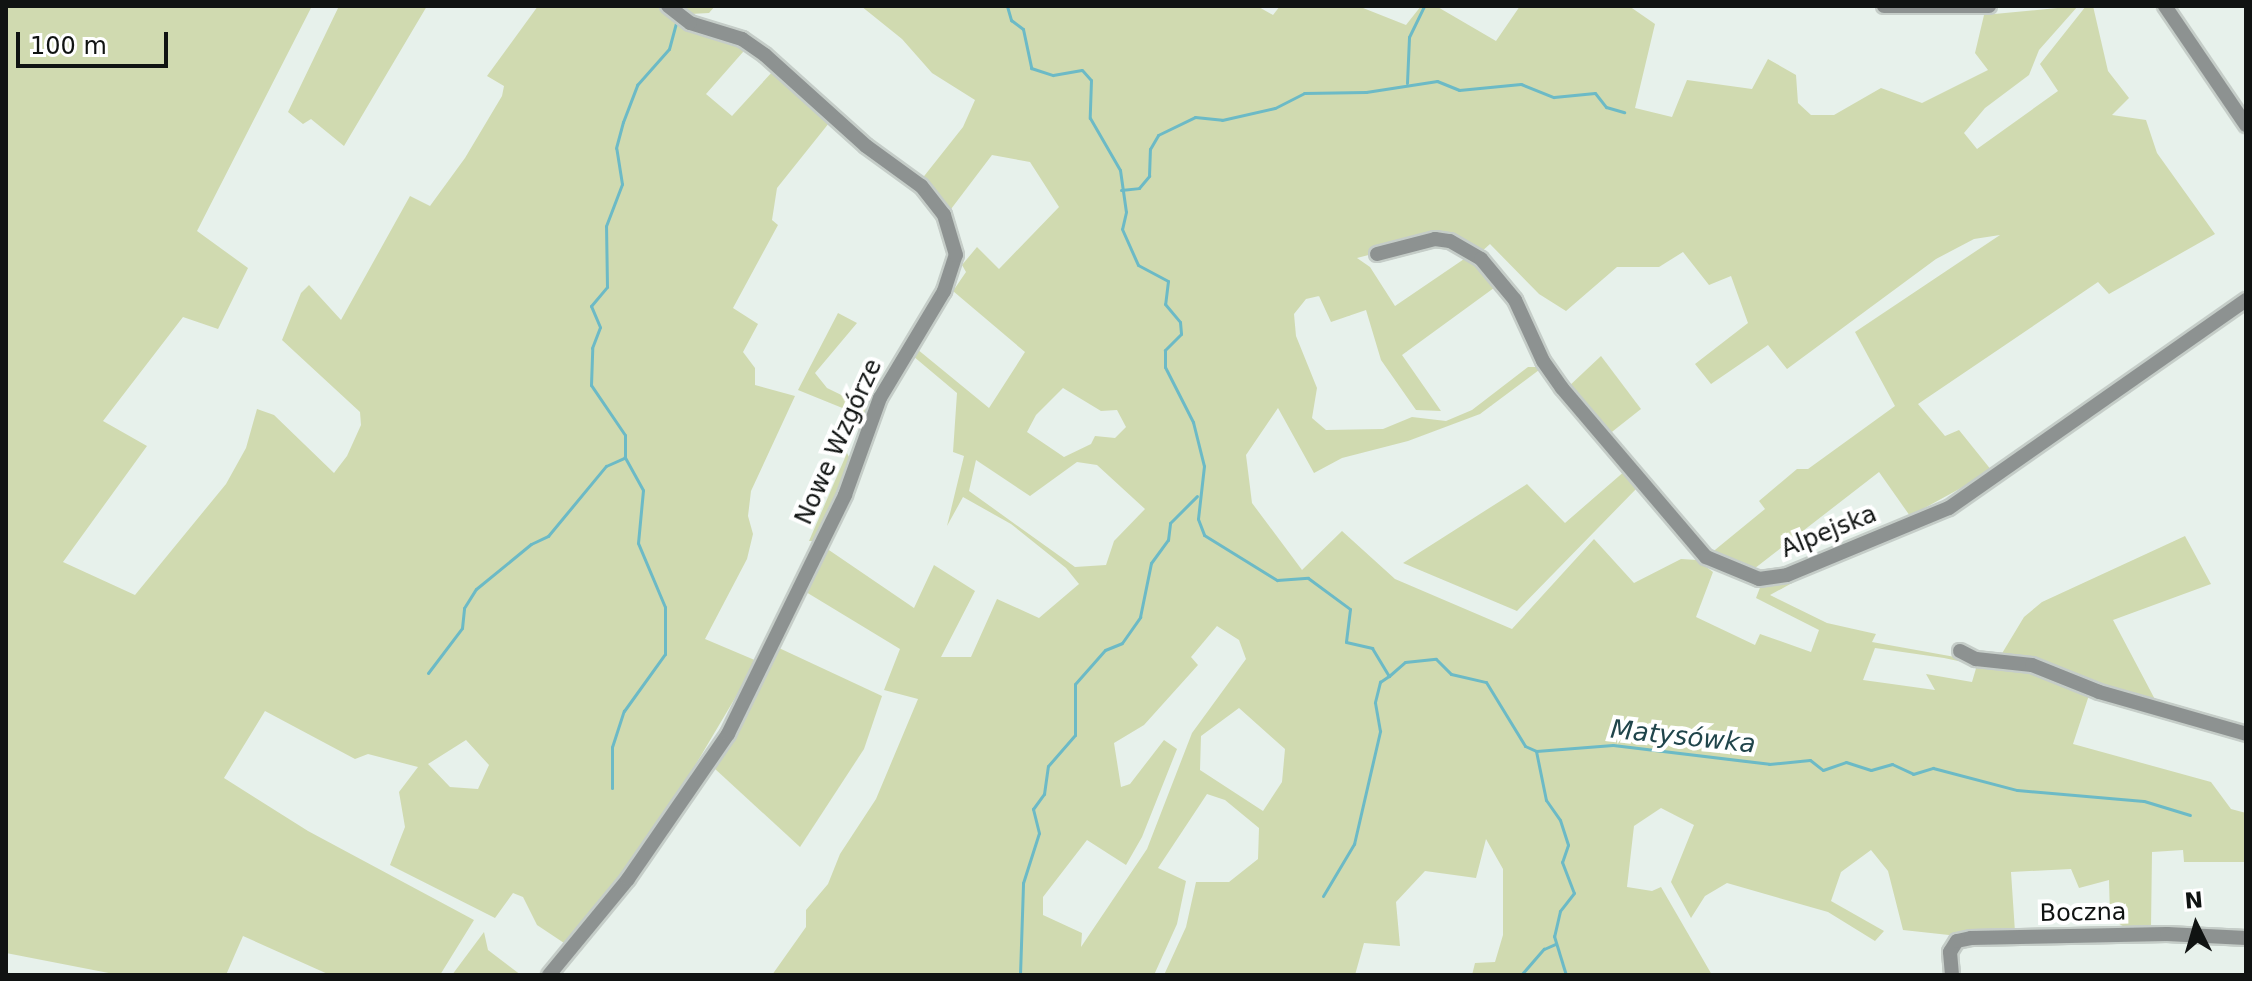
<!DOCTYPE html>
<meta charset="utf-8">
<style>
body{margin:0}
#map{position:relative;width:2252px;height:981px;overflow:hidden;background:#e7f1eb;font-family:"DejaVu Sans",sans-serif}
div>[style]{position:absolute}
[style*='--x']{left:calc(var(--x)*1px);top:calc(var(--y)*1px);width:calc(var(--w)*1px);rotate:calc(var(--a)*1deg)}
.green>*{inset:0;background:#d0dab0}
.stream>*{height:3px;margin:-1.5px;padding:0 1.5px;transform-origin:1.5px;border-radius:1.5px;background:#6cbac6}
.roads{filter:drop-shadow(2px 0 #c5cdc8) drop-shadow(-2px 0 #c5cdc8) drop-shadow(0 2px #c5cdc8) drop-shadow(0 -2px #c5cdc8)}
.minor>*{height:14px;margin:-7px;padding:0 7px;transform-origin:7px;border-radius:7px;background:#8d9291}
span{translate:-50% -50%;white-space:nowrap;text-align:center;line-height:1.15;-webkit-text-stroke:8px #fff;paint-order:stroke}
.street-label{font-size:24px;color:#101312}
.water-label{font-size:26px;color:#20454b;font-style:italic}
.frame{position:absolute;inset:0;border:8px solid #101312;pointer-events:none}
.north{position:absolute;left:2156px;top:885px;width:80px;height:80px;-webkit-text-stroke:6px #fff;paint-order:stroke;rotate:355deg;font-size:22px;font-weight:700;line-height:32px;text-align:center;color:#101312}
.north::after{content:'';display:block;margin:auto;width:28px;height:36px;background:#101312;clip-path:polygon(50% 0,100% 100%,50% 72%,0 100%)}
.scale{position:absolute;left:16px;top:32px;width:152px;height:36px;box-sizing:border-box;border:4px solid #101312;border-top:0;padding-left:10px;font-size:24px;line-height:28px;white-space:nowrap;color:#101312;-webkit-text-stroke:6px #fff;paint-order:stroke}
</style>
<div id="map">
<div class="green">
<div style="clip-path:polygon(evenodd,6px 6px,312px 6px,197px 231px,248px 268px,218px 329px,183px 317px,103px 421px,147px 446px,63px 562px,135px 595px,226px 484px,246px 448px,257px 409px,274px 415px,334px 473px,347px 456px,361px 425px,360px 412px,282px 340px,301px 293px,309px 285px,341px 320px,410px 196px,430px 206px,465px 158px,502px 96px,504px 86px,487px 76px,538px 6px,715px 6px,709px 13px,690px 14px,684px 30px,741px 42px,743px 52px,706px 94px,732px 116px,773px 71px,829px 123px,777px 188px,772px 220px,778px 225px,733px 308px,758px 324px,743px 352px,755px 368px,755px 385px,795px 396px,751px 491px,748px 516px,753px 534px,747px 559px,705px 639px,757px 661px,664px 818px,567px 945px,537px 925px,523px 897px,513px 893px,495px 918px,390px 865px,405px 827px,399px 792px,418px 767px,368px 754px,355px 759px,265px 711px,224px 778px,308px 831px,474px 920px,440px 975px,330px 975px,243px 936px,226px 975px,119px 975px,6px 953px,6px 6px,466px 740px,489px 765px,478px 789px,450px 787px,428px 764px,466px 740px)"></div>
<div style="clip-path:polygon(339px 6px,427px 6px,344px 146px,311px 119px,303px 124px,288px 112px)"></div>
<div style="clip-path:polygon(evenodd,861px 6px,1257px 6px,1273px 15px,1280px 6px,1358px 6px,1406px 25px,1421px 6px,1436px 6px,1496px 41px,1520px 6px,1629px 6px,1655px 24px,1635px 108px,1672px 117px,1687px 80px,1752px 89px,1768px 59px,1796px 75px,1798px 103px,1811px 115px,1834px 115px,1881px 88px,1922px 103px,1988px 70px,1975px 53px,1984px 15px,2078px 6px,2039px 50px,2029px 75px,1985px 108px,1964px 133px,1977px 149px,2058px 91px,2040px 64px,2086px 6px,2093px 6px,2108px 71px,2129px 98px,2112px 115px,2146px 120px,2157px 153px,2215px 234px,2109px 294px,2098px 282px,1918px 404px,1945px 436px,1959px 430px,1992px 471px,1910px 516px,1879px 472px,1750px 572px,1710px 554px,1765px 509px,1759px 501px,1797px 469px,1808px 469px,1895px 406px,1855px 332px,2000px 235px,1974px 239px,1936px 259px,1787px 369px,1768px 345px,1711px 384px,1695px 364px,1748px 323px,1731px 276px,1709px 285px,1683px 252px,1659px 267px,1617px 267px,1566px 311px,1539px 294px,1490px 244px,1480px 253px,1453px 233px,1357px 258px,1370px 267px,1395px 306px,1467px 257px,1498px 285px,1402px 355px,1441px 411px,1416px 410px,1381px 360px,1366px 310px,1331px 322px,1319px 296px,1306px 299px,1294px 314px,1296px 336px,1317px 388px,1312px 418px,1326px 430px,1383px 429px,1412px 417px,1446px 421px,1472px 410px,1528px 367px,1543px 367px,1480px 414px,1408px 441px,1342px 458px,1314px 473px,1278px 408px,1246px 455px,1252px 503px,1302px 570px,1342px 531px,1395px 579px,1512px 629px,1594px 539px,1634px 583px,1681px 559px,1697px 560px,1713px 572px,1696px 617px,1755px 645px,1760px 634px,1811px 652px,1819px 630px,1756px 598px,1761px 585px,1803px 577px,1770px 595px,1827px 623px,1876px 634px,1872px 642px,2038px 672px,2090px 692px,2073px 744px,2211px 782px,2231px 809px,2246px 813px,2246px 862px,2184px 862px,2183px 850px,2152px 852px,2151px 928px,2129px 930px,2110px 918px,2109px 880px,2079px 888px,2071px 869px,2011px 872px,2015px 932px,1949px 935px,1903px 930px,1888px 871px,1871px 850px,1841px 872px,1831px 901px,1884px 931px,1875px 941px,1828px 912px,1727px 883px,1705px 896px,1691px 918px,1671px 882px,1694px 825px,1661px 808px,1634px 826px,1627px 887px,1652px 891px,1661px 887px,1712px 975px,1472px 975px,1475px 963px,1495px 962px,1503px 935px,1503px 869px,1486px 839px,1476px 878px,1425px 871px,1396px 902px,1400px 946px,1364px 943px,1355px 975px,1164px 975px,1186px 927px,1196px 882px,1229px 882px,1258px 859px,1259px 828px,1225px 800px,1207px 794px,1158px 868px,1186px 881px,1177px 924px,1154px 975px,772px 975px,806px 927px,806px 910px,828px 884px,840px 854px,876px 799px,918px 699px,884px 690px,900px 649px,806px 592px,823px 546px,914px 608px,934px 565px,975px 591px,941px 657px,971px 657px,997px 599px,1039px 618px,1079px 584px,1066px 568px,1011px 524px,963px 497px,947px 526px,964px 456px,953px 452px,957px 393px,913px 356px,917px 349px,989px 408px,1025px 352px,953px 291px,966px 272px,962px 265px,977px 247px,999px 269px,1059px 207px,1030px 162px,992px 155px,948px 213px,921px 180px,963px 127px,975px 100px,932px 73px,902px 39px,861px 6px,1063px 388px,1101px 411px,1117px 410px,1126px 427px,1115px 438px,1095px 436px,1091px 444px,1064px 457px,1027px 432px,1036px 415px,1063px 388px,861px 6px,976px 460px,1030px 496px,1077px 462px,1097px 465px,1145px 509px,1114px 541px,1106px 565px,1075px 567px,969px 491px,976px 460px,861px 6px,1217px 626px,1239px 640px,1246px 659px,1192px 733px,1147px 849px,1081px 947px,1082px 933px,1043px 915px,1043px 897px,1087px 840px,1126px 865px,1142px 837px,1177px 749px,1164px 740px,1130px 784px,1121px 787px,1114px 743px,1144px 725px,1198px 665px,1191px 657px,1217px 626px,861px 6px,1875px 648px,1944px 658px,1977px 665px,1972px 682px,1926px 674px,1935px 690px,1863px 680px,1875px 648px,861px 6px,1239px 708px,1285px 749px,1282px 782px,1263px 811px,1200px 770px,1201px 736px,1239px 708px)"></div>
<div style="clip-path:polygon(838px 313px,857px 323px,815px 373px,827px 388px,868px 408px,867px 418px,798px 390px)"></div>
<div style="clip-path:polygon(1601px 356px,1641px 409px,1608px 435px,1567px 388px)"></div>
<div style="clip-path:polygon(847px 453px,852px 463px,844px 488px,815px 541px,809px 541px)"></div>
<div style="clip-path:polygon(1626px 470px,1638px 487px,1517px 611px,1403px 563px,1527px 484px,1565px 523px)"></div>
<div style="clip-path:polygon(2185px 536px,2211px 584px,2113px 620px,2159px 707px,1998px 660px,2024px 617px,2042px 602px)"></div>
<div style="clip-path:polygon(779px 648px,882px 696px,864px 749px,800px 847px,714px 768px)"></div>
<div style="clip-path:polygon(484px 932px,488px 950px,521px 975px,452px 975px)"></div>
</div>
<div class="stream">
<div style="--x:1007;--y:6;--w:15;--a:74"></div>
<div style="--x:1011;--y:20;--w:15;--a:37"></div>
<div style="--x:1023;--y:29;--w:40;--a:78"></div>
<div style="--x:1031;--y:68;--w:23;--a:18"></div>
<div style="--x:1053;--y:75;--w:29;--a:-10"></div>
<div style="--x:1082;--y:70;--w:13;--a:48"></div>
<div style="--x:1091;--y:80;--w:38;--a:92"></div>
<div style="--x:1090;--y:118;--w:60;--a:60"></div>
<div style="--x:1120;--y:170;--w:42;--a:81.9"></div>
<div style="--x:1126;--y:212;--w:17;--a:103"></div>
<div style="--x:1122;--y:229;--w:39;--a:66"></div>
<div style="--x:1138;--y:265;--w:34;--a:28"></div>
<div style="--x:1168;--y:281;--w:23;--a:97"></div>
<div style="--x:1165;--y:304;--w:23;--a:50"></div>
<div style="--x:1180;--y:322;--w:12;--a:85"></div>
<div style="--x:1181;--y:334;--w:23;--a:135"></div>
<div style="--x:1165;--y:350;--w:17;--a:90"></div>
<div style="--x:1165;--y:367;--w:62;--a:63"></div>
<div style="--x:1193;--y:422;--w:45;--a:76"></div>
<div style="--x:1204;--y:466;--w:53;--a:96.5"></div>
<div style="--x:1198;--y:519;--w:17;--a:69"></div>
<div style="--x:1204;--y:535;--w:86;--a:31.7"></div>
<div style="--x:1277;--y:580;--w:31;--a:-4"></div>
<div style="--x:1308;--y:578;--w:52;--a:36.4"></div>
<div style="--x:1350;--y:609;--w:33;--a:97"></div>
<div style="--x:1346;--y:642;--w:27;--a:13"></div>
<div style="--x:1372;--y:648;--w:33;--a:59"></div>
<div style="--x:1389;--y:676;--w:21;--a:-41"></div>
<div style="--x:1405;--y:662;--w:31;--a:-6"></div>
<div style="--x:1436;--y:659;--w:21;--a:45"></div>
<div style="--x:1451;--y:674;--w:36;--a:13"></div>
<div style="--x:1486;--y:682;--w:75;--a:58.6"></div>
<div style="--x:1525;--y:746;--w:12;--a:24"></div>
<div style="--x:1536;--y:751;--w:77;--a:-4.5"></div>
<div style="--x:1613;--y:745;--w:157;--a:6.9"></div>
<div style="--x:1769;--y:764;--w:41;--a:-5.6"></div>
<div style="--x:1810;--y:760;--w:16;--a:38"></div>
<div style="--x:1823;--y:770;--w:24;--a:-19"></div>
<div style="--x:1846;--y:762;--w:26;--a:18"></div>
<div style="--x:1871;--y:770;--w:22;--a:-16"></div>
<div style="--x:1892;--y:764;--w:23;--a:25"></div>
<div style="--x:1913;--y:774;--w:21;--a:-17"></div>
<div style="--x:1933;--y:768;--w:87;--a:14.7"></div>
<div style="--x:2017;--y:790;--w:127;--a:5"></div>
<div style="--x:2144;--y:801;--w:48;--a:16.9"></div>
<div style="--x:1407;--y:83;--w:46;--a:-87.5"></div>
<div style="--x:1409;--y:37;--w:34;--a:-64"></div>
<div style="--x:1121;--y:190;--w:18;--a:-6"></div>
<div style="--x:1139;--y:188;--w:16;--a:-50"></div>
<div style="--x:1149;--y:176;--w:27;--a:-88"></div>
<div style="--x:1150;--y:149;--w:16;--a:-60"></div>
<div style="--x:1158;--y:135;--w:41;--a:-25.9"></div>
<div style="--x:1195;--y:117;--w:27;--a:6"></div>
<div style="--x:1222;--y:120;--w:54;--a:-12.8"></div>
<div style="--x:1275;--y:108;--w:33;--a:-27"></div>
<div style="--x:1304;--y:93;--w:62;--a:-0.9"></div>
<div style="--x:1366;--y:92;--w:72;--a:-8.8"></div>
<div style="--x:1437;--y:81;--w:24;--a:22"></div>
<div style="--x:1459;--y:90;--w:62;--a:-5.5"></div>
<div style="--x:1521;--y:84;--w:35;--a:22"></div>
<div style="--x:1554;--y:97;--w:41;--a:-5.6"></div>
<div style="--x:1595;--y:93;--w:18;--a:52"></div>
<div style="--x:1606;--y:107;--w:19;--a:16"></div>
<div style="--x:428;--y:673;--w:56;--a:-52.9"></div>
<div style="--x:462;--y:628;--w:20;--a:-84"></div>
<div style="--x:464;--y:608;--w:22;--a:-58"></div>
<div style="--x:476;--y:589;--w:71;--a:-39.3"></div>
<div style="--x:531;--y:544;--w:19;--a:-25"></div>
<div style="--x:548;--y:536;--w:91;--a:-50.4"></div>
<div style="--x:606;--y:466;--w:20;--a:-24"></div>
<div style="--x:1536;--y:751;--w:50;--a:78.5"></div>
<div style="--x:1546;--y:800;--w:24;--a:55"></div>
<div style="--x:1560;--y:820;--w:26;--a:72"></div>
<div style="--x:1568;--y:845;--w:18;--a:109"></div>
<div style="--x:1562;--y:862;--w:33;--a:69"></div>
<div style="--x:1574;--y:893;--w:23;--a:128"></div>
<div style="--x:1560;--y:911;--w:26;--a:103"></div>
<div style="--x:1554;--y:936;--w:41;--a:72.9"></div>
<div style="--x:612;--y:788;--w:41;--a:-90"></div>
<div style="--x:612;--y:747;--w:38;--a:-72"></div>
<div style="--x:624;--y:711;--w:70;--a:-54.3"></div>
<div style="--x:665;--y:654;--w:47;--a:-90"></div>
<div style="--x:665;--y:607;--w:69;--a:-112.9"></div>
<div style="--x:638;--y:543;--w:53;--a:-84.6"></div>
<div style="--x:643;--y:490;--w:38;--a:-119"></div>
<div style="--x:625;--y:457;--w:22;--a:-90"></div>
<div style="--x:625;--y:435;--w:60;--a:-124.2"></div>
<div style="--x:591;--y:385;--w:37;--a:-88"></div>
<div style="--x:592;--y:348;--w:22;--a:-69"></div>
<div style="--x:600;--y:327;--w:23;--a:-113"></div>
<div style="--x:591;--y:306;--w:25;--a:-50"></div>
<div style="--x:607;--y:287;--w:61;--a:-90.9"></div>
<div style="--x:606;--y:226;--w:45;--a:-69.1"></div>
<div style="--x:622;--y:184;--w:36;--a:-99"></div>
<div style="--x:616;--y:148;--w:27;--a:-75"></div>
<div style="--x:623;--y:122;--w:40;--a:-69"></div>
<div style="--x:637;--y:85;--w:48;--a:-48.4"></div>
<div style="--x:669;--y:49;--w:31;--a:-75"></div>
<div style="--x:1323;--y:896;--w:61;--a:-59.2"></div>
<div style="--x:1354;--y:844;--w:116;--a:-77"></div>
<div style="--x:1380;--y:731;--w:29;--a:-100"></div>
<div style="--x:1375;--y:702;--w:21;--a:-76"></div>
<div style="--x:1380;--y:682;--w:11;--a:-34"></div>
<div style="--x:1020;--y:975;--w:92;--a:-88.1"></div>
<div style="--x:1023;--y:883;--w:52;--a:-72.3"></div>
<div style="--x:1039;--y:833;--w:25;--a:-104"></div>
<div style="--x:1033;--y:809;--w:19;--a:-54"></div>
<div style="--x:1044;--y:794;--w:28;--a:-82"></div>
<div style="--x:1048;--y:766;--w:41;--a:-48.9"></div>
<div style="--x:1075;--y:735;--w:51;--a:-90"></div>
<div style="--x:1075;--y:684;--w:45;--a:-48.6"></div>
<div style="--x:1105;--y:650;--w:18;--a:-22"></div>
<div style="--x:1122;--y:643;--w:32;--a:-55"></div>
<div style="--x:1140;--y:617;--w:55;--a:-78.5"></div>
<div style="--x:1151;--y:563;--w:29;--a:-54"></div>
<div style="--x:1168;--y:540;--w:17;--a:-83"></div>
<div style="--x:1170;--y:523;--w:38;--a:-45"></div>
<div style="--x:1521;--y:975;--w:35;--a:-49"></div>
<div style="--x:1544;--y:949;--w:12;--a:-24"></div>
</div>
<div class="roads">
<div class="minor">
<div style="--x:1884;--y:6;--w:105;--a:0"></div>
<div style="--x:2165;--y:6;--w:144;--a:55.8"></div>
<div style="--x:1377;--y:254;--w:60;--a:-14.5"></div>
<div style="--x:1435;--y:239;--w:15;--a:8"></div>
<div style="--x:1450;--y:241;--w:36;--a:30"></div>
<div style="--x:1481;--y:259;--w:53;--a:50.3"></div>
<div style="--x:1515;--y:300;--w:67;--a:65.3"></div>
<div style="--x:1543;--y:361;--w:33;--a:55"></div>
<div style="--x:1562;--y:388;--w:222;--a:49.6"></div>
<div style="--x:1706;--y:557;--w:57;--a:22.5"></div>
<div style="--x:1759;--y:579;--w:28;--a:-8"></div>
<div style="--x:1787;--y:575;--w:175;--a:-22.5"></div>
<div style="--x:1949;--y:508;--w:363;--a:-35"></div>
<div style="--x:1960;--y:651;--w:18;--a:27"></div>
<div style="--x:1976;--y:659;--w:56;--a:6.1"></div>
<div style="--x:2032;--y:665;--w:72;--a:21.9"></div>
<div style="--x:2099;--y:692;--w:153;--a:15.9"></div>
<div style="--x:549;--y:975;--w:124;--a:-50.5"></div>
<div style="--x:628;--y:879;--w:176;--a:-55.4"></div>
<div style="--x:728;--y:734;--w:266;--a:-63.9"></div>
<div style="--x:845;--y:495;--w:103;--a:-70.2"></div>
<div style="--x:880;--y:398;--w:125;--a:-59.1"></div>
<div style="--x:944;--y:291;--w:38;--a:-72"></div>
<div style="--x:956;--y:255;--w:42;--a:-106.7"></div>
<div style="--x:944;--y:215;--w:37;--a:-128"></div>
<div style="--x:921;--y:186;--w:68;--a:-144"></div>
<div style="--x:866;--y:146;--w:136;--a:-138"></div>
<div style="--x:765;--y:55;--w:28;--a:-145"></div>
<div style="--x:742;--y:39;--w:54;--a:-162.9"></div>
<div style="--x:690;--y:23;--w:28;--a:-142"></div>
<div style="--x:1952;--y:975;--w:23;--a:-95"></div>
<div style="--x:1950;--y:952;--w:13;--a:-58"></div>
<div style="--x:1957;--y:941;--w:14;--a:-12"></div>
<div style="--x:1971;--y:938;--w:196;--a:-1.2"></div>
<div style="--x:2167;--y:934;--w:79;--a:2.9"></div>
</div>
</div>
<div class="street-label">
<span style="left:839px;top:442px;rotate:-66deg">Nowe Wzgórze</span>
<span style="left:1829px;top:532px;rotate:-22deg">Alpejska</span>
<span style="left:2083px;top:913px;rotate:-1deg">Boczna</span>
</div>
<div class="water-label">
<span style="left:1683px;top:737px;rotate:6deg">Matysówka</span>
</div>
<div class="frame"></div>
<div class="north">N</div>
<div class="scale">100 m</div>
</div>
